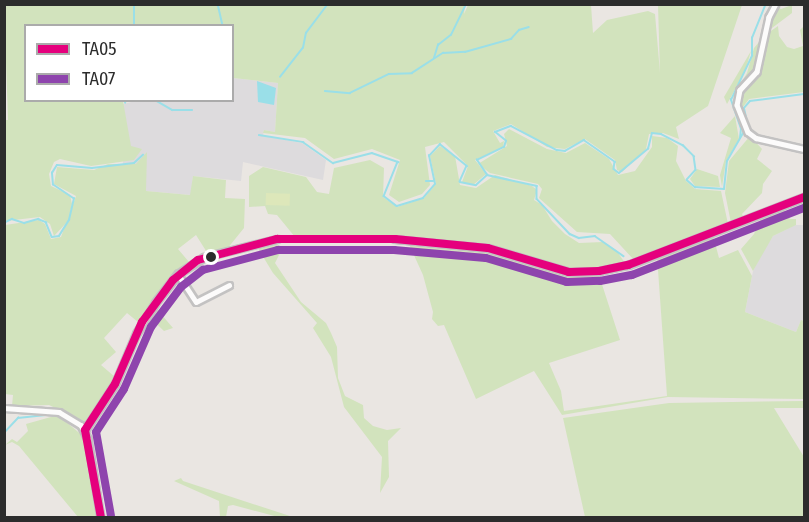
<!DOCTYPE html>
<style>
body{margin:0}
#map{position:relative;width:809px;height:522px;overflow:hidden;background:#eae6e2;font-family:"Fira Sans Condensed",sans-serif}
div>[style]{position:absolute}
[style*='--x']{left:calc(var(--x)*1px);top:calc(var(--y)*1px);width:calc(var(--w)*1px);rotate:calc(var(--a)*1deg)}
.industrial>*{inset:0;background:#dddbdd}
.green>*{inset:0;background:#d2e3bd}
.pitch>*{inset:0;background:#dde7ba;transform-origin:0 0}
.water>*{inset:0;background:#9adfe8}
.stream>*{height:1.5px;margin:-0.75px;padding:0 0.75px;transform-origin:0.75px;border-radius:0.75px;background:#9adfe8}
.roads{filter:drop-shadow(2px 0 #c3c2c2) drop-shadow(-2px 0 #c3c2c2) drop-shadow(0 2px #c3c2c2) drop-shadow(0 -2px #c3c2c2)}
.minor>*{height:4.5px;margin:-2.25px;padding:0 2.25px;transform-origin:2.25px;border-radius:2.25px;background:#fcfbfb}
.bus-1>*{height:8px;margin:-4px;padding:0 4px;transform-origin:4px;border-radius:4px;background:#e5007d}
.bus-2>*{height:8px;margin:-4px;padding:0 4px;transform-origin:4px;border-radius:4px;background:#8e44ad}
.dots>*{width:16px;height:16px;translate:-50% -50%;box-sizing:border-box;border:3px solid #fff;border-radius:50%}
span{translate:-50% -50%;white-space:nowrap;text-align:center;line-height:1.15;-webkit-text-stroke:4.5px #fff;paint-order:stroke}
.frame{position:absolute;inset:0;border:6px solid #2c2c2c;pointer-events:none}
.legend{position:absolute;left:24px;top:24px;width:210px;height:78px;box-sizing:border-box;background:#fff;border:2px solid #ababab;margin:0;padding:8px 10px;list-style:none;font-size:18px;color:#2c2c2c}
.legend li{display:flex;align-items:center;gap:12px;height:30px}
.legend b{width:30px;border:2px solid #ababab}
</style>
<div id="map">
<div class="industrial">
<div style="clip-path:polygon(233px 78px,278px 83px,275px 132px,264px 130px,263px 136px,302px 143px,326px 160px,323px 180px,243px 162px,241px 181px,193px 176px,191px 195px,146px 191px,122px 167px,127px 143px,123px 104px,140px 100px,232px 100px)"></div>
<div style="clip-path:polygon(795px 225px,804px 225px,804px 321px,801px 320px,796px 332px,745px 312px,753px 271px,763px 251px,773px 236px)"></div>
</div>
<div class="green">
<div style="clip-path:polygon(4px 5px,465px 5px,464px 14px,468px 5px,591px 5px,593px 33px,607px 20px,648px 11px,655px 14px,660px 73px,658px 5px,742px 5px,708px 106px,676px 127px,679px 139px,663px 133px,649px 134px,646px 149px,622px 172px,617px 170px,615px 160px,585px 139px,565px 149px,547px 147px,511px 124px,493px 131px,500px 143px,504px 141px,503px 147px,475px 160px,486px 174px,473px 185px,462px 182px,468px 166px,444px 142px,425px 147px,430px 185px,422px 194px,399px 202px,389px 195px,400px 160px,372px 149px,334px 159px,305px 138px,263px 133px,264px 130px,275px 132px,278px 83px,233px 78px,232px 26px,26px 26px,26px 100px,123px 101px,131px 146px,142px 149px,134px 160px,91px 166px,60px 159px,54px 162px,49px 174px,51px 186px,70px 195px,72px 204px,68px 221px,54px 236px,50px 224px,40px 217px,5px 221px,4px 120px,8px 120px)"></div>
<div style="clip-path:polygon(792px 5px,792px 13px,768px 31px,776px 6px,781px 9px)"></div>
<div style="clip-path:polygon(778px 26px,779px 36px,787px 47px,794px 49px,803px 46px,800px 30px,804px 26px,804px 92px,749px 99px,743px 107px,746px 125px,739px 105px,742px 91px,758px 72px,768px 33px)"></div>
<div style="clip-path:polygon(764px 36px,756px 71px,732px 99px,747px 73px,754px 48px)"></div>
<div style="clip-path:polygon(751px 51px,745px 72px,727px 104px,724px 97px)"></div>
<div style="clip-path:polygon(735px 116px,739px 139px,726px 161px,722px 187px,720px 175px,731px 138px,720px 133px)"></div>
<div style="clip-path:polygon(509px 129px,547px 149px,566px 153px,585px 143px,609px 159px,618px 175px,635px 171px,652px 147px,652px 136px,667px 138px,678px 146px,676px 161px,686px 181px,695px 189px,721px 191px,728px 224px,634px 260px,610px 234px,577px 232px,539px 198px,542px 189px,538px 184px,490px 173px,478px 164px,507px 146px,504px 134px)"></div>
<div style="clip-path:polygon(750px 136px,762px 149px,757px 159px,772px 171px,763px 184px,762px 193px,742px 214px,744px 219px,731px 223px,725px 193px,729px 161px)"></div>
<div style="clip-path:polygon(440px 146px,455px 156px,460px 185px,476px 188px,495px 175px,532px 186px,537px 190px,534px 200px,542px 205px,552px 221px,565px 234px,579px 243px,603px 242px,616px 250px,625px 263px,573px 270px,488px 245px,415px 238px,295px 237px,277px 215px,268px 214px,265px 206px,249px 207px,249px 176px,263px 167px,306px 177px,317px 192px,329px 194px,334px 168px,370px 160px,384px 168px,383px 197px,397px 207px,424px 198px,436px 184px,430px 156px)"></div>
<div style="clip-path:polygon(147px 152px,146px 191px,190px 195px,193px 176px,226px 180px,225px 198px,245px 199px,244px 228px,227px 249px,208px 254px,196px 235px,178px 249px,189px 262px,168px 281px,138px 322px,127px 313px,104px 338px,116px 352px,101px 365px,115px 377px,88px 420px,85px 422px,49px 405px,12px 406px,13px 395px,5px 394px,5px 225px,39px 220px,45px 224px,51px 239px,61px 237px,76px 196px,54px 184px,57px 167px,94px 170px,108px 164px,136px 164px)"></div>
<div style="clip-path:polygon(697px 169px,718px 176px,720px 187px,695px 186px,690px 179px)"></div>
<div style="clip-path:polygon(783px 208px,790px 219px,796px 219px,796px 225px,773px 236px,753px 271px,741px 249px,754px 234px,761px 218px)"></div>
<div style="clip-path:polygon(713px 235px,719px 258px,738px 250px,752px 276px,745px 312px,796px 332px,801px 320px,804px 321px,804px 399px,668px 397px,562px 415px,534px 371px,476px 399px,444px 325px,438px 326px,432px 319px,433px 312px,423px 275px,408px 242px,498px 252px,559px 273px,598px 272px,620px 340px,549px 363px,561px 391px,564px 411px,667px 396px,657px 256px)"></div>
<div style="clip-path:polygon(276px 241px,281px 251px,275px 263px,301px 302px,326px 323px,331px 333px,337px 347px,338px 378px,345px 396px,363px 405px,364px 418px,373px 426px,387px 430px,401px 428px,388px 441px,389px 477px,380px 493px,382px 457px,344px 407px,331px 357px,313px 328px,317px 323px,273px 273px,256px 245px)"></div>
<div style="clip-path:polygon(155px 307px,173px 328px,164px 331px,148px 316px)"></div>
<div style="clip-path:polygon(804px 401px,804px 408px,774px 408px,804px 457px,804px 517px,585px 517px,563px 418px,669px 403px)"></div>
<div style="clip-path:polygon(58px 415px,84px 437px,99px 517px,78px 517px,19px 446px,12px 442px,5px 445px,12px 439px,17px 442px,28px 431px,26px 424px)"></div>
<div style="clip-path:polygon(181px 478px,183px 481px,293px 517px,278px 517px,233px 505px,228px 506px,226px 517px,220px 517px,219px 501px,174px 481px)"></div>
</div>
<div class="pitch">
<div style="left:266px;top:193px;width:24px;height:12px;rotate:2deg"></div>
</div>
<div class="water">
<div style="clip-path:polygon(257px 81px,276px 88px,274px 105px,258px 102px)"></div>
</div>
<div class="stream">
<div style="--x:218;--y:4;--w:23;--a:77"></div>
<div style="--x:134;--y:26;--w:22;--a:-90"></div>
<div style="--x:434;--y:58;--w:14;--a:-73"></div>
<div style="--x:438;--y:45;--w:16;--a:-38"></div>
<div style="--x:451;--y:35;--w:34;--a:-64"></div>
<div style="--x:280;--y:77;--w:37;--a:-52"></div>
<div style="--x:303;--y:48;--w:15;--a:-79"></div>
<div style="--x:306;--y:33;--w:36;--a:-53"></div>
<div style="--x:325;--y:91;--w:25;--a:5"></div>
<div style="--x:350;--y:93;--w:43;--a:-26"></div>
<div style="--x:389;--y:74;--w:23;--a:-2"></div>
<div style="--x:412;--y:73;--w:37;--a:-33"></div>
<div style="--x:443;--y:53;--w:22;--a:-3"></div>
<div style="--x:465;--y:52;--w:48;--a:-15.8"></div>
<div style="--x:511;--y:39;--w:12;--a:-48"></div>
<div style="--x:519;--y:30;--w:10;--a:-17"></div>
<div style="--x:155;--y:100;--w:20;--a:30"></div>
<div style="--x:172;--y:110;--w:20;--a:0"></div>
<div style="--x:125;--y:103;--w:3;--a:-72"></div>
<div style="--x:748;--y:126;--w:18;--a:-103"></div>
<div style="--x:744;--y:108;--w:9;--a:-49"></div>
<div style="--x:750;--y:101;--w:54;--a:-7.4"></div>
<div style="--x:259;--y:135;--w:45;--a:9"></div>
<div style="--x:303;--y:142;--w:37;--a:35"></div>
<div style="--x:333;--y:163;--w:40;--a:-14.4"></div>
<div style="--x:372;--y:153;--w:28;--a:19"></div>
<div style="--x:398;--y:162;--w:37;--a:112"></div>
<div style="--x:384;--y:196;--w:16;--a:38"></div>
<div style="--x:397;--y:206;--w:27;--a:-17"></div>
<div style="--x:423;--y:198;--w:18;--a:-49"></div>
<div style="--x:435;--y:184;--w:29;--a:-102"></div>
<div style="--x:429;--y:156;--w:16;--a:-47"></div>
<div style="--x:440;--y:144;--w:35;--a:39"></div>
<div style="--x:467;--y:166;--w:17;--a:114"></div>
<div style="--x:460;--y:182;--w:16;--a:11"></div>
<div style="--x:476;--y:185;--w:15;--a:-42"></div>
<div style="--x:487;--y:175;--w:18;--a:-124"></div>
<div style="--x:477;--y:160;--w:30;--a:-26"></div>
<div style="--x:504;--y:147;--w:6;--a:-72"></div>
<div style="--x:506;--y:141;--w:14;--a:-141"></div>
<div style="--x:495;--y:132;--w:17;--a:-21"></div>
<div style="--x:511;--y:126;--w:52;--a:27.6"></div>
<div style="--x:557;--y:150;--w:8;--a:7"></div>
<div style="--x:565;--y:151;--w:22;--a:-30"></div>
<div style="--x:584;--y:140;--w:38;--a:35"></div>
<div style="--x:615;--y:162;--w:7;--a:98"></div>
<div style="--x:614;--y:169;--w:6;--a:39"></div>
<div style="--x:619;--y:173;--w:38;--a:-40"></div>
<div style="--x:648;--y:149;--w:16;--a:-76"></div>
<div style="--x:652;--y:133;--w:9;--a:6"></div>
<div style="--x:661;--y:134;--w:25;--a:27"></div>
<div style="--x:683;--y:145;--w:16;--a:45"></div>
<div style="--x:694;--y:156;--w:14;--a:82"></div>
<div style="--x:696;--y:170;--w:13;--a:132"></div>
<div style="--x:687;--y:180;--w:11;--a:41"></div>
<div style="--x:695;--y:187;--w:29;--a:4"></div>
<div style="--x:724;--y:189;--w:28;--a:-84"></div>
<div style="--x:727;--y:161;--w:36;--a:-60"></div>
<div style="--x:740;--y:138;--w:9;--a:-84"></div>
<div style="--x:741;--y:129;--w:31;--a:-109"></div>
<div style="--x:731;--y:100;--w:49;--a:-64.5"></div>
<div style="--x:752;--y:56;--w:18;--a:-90"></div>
<div style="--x:752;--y:38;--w:37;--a:-68"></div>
<div style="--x:487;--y:175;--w:51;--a:12.4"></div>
<div style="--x:537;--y:186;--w:13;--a:90"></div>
<div style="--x:537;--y:199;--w:48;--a:46.7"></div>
<div style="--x:570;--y:234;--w:10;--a:24"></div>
<div style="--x:579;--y:238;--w:16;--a:-7"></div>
<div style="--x:595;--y:236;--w:35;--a:35"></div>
<div style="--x:426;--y:181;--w:7;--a:0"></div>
<div style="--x:4;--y:223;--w:9;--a:-27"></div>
<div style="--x:12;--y:219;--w:13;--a:18"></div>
<div style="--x:24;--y:223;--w:15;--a:-16"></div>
<div style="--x:38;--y:219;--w:9;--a:21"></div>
<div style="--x:46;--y:222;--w:16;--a:68"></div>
<div style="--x:52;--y:237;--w:7;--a:-8"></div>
<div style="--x:59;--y:236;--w:19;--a:-58"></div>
<div style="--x:69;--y:220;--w:22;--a:-77"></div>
<div style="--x:74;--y:199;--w:25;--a:-146"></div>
<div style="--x:53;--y:185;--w:12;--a:-95"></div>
<div style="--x:52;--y:173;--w:9;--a:-58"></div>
<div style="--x:57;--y:165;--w:35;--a:5"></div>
<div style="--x:92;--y:168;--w:42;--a:-6.8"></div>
<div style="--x:134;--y:163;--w:12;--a:-42"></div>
<div style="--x:59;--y:410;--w:28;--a:26"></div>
<div style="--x:4;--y:433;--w:21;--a:-47"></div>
<div style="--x:18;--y:418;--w:37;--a:-6"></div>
</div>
<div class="roads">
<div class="minor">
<div style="--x:776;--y:4;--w:15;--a:118"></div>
<div style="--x:769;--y:17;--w:56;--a:102.3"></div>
<div style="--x:757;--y:72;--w:25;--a:133"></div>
<div style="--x:740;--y:90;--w:15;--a:101"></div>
<div style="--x:737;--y:105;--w:29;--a:68"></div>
<div style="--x:748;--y:132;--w:10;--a:37"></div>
<div style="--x:756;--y:138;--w:49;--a:12.9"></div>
<div style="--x:178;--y:274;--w:33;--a:57"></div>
<div style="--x:196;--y:302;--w:37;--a:-27"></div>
<div style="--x:4;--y:408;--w:55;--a:4.2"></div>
<div style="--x:59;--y:412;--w:26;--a:31"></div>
<div style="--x:81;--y:425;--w:16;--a:63"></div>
<div style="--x:88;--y:439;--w:80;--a:80.7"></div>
<div style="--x:85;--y:430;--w:55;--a:-56.9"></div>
<div style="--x:115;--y:384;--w:54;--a:-67.2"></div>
<div style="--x:136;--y:334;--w:36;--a:-58"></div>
<div style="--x:155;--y:303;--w:37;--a:-52"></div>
<div style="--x:178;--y:274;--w:31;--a:-33"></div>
<div style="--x:204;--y:257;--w:75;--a:-13.9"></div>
<div style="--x:277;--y:239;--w:118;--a:0"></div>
<div style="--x:395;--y:239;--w:93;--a:5.5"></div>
<div style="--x:488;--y:248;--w:84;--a:16.5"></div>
<div style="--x:569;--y:272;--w:30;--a:-2"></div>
<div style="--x:599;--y:271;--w:30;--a:-12"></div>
<div style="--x:628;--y:265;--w:189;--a:-21.1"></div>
</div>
</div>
<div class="bus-1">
<div style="--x:101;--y:518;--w:89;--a:-100.3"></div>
<div style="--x:85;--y:430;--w:55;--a:-56.9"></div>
<div style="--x:115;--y:384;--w:68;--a:-66.5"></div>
<div style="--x:142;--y:322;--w:52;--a:-53.6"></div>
<div style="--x:173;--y:280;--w:32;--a:-39"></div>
<div style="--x:198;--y:260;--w:82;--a:-14.9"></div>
<div style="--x:277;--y:239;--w:118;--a:0"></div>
<div style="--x:395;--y:239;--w:93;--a:5.5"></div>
<div style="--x:488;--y:248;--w:84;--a:16.5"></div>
<div style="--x:569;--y:272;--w:30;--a:-2"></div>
<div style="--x:599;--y:271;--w:30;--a:-12"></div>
<div style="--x:628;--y:265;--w:189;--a:-21.1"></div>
</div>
<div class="bus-2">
<div style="--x:111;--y:516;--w:85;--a:-100.1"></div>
<div style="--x:96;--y:432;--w:51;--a:-56.9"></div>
<div style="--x:124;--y:389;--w:68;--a:-66.5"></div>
<div style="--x:151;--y:327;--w:50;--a:-53.1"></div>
<div style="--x:181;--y:287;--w:28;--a:-38"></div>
<div style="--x:203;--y:270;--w:78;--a:-14.9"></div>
<div style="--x:278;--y:250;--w:116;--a:0"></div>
<div style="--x:394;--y:250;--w:92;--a:5"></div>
<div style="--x:486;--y:258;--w:84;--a:16.5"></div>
<div style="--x:567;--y:282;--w:33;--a:-2"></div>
<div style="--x:600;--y:281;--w:33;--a:-11"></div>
<div style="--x:632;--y:275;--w:185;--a:-21.3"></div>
</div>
<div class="dots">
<div style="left:211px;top:257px;background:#2c2c2c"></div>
</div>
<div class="frame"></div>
<ul class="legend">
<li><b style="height:8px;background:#e5007d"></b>TA05</li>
<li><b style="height:8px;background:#8e44ad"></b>TA07</li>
</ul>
</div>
